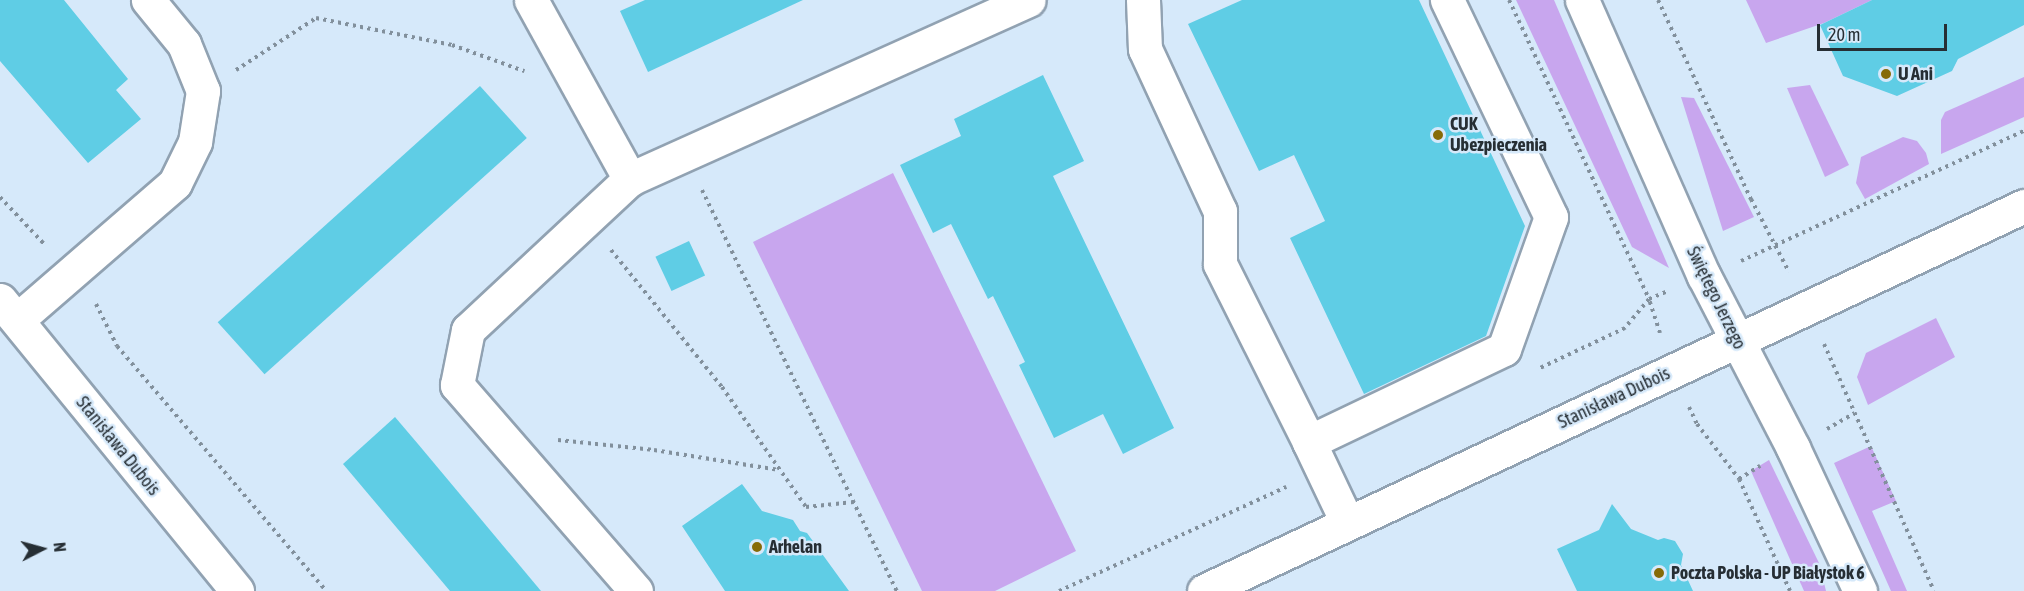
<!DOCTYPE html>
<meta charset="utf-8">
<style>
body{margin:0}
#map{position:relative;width:2024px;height:591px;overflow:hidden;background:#d6e9fa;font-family:"Asap Condensed",sans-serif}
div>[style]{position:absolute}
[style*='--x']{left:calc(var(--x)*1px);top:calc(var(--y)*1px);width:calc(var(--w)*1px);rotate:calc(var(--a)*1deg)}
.green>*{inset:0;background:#c8a6ee}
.building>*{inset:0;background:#5fcde5;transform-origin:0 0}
.path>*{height:4px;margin-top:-2px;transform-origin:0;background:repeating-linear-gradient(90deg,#82909c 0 3px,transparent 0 7.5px)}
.roads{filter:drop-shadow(2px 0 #91a2b2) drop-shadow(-2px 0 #91a2b2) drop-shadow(0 2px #91a2b2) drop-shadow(0 -2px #91a2b2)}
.minor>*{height:33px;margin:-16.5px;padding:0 16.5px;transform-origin:16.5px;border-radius:16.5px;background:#fff}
.dots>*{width:16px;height:16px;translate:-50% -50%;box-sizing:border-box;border:3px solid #d6e9fa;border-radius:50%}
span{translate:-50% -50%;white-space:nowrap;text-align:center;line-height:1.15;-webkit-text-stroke:5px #d6e9fa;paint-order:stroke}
.poi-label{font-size:18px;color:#262e34;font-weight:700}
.left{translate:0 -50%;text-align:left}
.street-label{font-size:18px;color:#262e34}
.north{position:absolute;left:12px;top:519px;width:60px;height:60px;-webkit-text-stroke:4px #d6e9fa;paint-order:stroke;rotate:84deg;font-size:16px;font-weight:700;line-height:24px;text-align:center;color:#262e34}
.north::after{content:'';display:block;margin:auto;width:21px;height:27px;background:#262e34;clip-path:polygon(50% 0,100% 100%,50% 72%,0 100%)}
.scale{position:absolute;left:1817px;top:24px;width:130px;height:27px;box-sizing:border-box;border:3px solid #262e34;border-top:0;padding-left:8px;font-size:18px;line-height:21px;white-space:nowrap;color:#262e34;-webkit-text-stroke:4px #d6e9fa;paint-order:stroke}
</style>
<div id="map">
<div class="green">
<div style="clip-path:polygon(1516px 0,1554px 0,1669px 268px,1632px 247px)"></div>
<div style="clip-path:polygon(1746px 0,1872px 0,1824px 23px,1766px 43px)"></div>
<div style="clip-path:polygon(2024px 77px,2024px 117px,1941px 154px,1941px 120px,1945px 112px)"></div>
<div style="clip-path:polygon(1810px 85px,1849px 165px,1825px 177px,1787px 88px)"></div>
<div style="clip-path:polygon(1681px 97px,1694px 98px,1754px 217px,1723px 231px)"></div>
<div style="clip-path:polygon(1903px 137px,1917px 141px,1926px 153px,1929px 164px,1865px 199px,1856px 183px,1861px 157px)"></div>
<div style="clip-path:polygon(893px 173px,1076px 551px,995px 591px,922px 591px,753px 242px)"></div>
<div style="clip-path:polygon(1936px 318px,1955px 357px,1868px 405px,1857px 377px,1866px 353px)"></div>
<div style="clip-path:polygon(1871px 446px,1896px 501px,1872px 511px,1907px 591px,1891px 591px,1834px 463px)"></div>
<div style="clip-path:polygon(1769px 460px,1819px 563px,1826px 591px,1804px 591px,1751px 471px)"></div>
</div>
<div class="building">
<div style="clip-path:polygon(0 0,64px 0,128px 79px,116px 90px,141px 119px,88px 163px,0 61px)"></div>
<div style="clip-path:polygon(645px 0,803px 0,648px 72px,620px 11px)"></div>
<div style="clip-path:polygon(1242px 0,1419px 0,1525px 226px,1486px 336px,1364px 394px,1290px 238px,1325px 221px,1294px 155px,1259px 171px,1188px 24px)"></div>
<div style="clip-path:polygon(1872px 0,2024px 0,2024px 25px,1958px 59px,1952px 71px,1897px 96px,1843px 76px,1820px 25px)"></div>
<div style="clip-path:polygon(1043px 75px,1084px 161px,1053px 176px,1174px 428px,1123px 454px,1103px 414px,1054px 438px,1019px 365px,1025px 362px,993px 296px,988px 299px,951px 224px,933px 233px,900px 165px,961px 136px,954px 119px)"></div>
<div style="left:480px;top:86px;width:70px;height:353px;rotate:48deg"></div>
<div style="left:689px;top:241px;width:38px;height:37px;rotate:65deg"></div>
<div style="clip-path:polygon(395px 417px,418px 444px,541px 591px,450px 591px,343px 464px)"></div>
<div style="clip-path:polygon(742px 484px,762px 511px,793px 520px,800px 531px,807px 533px,849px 591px,725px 591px,682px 526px)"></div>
<div style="clip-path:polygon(1612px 504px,1631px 529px,1658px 540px,1664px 538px,1675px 541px,1683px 554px,1681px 565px,1693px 591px,1577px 591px,1557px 549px,1599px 530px)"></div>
</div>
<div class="path">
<div style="--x:1509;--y:0;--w:330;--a:64.9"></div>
<div style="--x:1649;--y:299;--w:38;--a:130"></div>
<div style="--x:1625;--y:328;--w:96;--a:154.8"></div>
<div style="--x:1658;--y:0;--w:220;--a:65"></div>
<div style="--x:1751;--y:199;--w:82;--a:62.5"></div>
<div style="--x:236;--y:70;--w:95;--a:-33"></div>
<div style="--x:316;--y:18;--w:139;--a:11.2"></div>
<div style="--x:452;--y:45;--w:77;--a:19.9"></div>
<div style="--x:702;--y:190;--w:446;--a:64.1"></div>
<div style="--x:0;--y:197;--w:66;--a:46.8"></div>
<div style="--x:611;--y:250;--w:176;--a:51"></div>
<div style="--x:722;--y:387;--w:146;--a:55"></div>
<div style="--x:806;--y:507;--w:48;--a:-5.9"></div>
<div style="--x:1741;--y:261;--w:311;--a:-24.7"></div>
<div style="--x:96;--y:304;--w:47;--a:63.4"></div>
<div style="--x:117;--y:346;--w:322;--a:49.5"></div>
<div style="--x:1660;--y:333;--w:36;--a:-108"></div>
<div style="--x:1649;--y:299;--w:21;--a:-23"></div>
<div style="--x:1824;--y:344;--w:270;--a:66"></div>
<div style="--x:1689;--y:407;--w:19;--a:65"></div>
<div style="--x:1697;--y:424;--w:69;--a:52.6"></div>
<div style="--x:1739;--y:479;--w:25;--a:-32"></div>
<div style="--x:1827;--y:429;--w:32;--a:-30"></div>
<div style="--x:558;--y:440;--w:97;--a:5.9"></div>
<div style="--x:654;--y:450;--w:127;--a:9.1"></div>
<div style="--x:1739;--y:479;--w:123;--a:65.5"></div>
<div style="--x:1059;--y:591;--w:250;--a:-24.6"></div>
</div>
<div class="roads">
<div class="minor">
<div style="--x:531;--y:0;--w:205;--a:61.1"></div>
<div style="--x:1143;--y:0;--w:49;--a:87.7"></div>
<div style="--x:1145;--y:49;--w:179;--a:65.2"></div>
<div style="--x:1220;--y:211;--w:53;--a:90"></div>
<div style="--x:1220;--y:264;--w:199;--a:63.4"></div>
<div style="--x:1582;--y:0;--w:302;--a:66.2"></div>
<div style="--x:1704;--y:276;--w:194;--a:62.6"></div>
<div style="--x:1793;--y:448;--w:158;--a:64.9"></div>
<div style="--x:0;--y:300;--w:375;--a:50.8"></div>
<div style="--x:17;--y:320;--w:209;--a:-40.9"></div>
<div style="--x:175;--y:183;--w:46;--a:-64"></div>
<div style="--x:195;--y:142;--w:52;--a:-81.1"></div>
<div style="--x:203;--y:91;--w:51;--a:-112"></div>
<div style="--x:184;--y:44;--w:57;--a:-129.3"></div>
<div style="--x:1347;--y:522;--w:89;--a:-115.4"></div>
<div style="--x:1309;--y:442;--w:216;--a:-25.5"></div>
<div style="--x:1504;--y:349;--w:140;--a:-70.4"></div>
<div style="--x:1551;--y:217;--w:241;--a:-115.6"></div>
<div style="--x:636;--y:591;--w:273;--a:-131"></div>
<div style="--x:457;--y:385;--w:56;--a:-78.7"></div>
<div style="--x:468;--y:330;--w:221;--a:-43"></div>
<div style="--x:630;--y:179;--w:437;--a:-24.2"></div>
<div style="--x:1204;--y:591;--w:906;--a:-25.15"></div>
</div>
</div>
<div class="dots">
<div style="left:1886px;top:74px;background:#866b07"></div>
<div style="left:1438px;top:135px;background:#866b07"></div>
<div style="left:757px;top:547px;background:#866b07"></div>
<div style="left:1659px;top:573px;background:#866b07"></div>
</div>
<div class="poi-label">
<span class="left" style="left:1898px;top:74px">U Ani</span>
<span class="left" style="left:1450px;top:135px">CUK<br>Ubezpieczenia</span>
<span class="left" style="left:769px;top:547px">Arhelan</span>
<span class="left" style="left:1671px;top:573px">Poczta Polska - UP Białystok 6</span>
</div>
<div class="street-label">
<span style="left:1716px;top:298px;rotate:64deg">Świętego Jerzego</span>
<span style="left:1614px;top:398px;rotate:-25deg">Stanisława Dubois</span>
<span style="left:118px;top:446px;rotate:51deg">Stanisława Dubois</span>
</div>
<div class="north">N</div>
<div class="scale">20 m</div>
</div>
